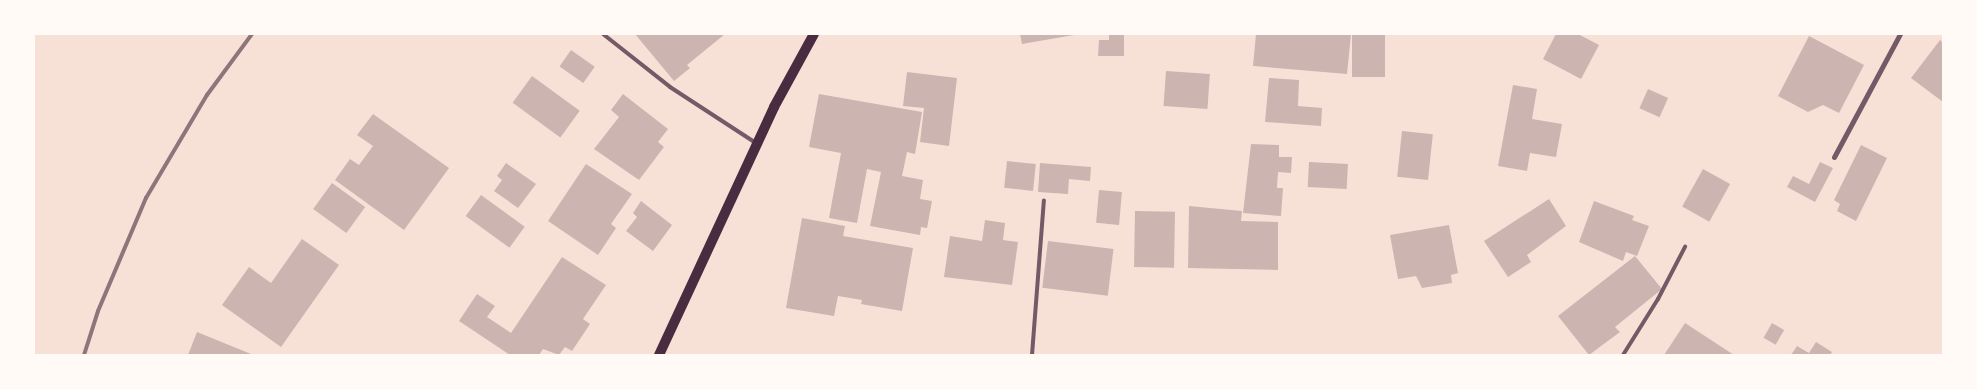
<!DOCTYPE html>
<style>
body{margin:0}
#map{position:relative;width:1977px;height:389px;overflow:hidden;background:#f7e1d7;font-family:"Nunito Sans",sans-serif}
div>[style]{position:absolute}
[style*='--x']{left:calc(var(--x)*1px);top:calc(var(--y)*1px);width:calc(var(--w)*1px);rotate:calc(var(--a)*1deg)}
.building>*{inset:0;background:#ccb4b1;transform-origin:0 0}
.service>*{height:4px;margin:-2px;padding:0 2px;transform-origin:2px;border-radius:2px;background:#755966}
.minor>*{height:5px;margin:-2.5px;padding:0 2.5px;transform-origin:2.5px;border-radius:2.5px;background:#755966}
.secondary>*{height:10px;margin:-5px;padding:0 5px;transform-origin:5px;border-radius:5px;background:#4a2c40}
.rail>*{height:4px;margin:-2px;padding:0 2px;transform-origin:2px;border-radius:2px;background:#8f747c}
span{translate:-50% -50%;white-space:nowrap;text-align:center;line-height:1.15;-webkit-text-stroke:4px #fffaf5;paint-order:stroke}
.frame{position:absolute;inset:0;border:35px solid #fffaf5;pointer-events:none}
</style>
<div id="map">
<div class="building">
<div style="clip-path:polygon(635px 34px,725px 34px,687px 65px,690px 68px,674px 81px)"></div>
<div style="clip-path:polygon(1020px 34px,1074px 34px,1074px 35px,1022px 44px)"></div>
<div style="clip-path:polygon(1109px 34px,1124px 34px,1124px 56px,1098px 56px,1099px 40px,1109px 40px)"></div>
<div style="clip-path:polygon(1256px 34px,1351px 34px,1347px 74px,1253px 66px)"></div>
<div style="left:1352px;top:34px;width:33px;height:43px"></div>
<div style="clip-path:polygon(1556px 34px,1578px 34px,1599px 45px,1581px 79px,1543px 59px)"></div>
<div style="clip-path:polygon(1809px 36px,1864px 65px,1839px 113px,1823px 105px,1808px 112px,1778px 96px)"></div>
<div style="clip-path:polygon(1940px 40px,1943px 43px,1943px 102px,1911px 78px)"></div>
<div style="left:571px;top:50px;width:29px;height:20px;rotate:35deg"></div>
<div style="left:1166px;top:71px;width:44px;height:35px;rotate:4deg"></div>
<div style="clip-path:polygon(907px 72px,957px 78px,949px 146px,920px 142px,924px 108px,903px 106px)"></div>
<div style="left:532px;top:76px;width:59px;height:33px;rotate:36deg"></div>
<div style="clip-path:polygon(1269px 78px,1299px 80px,1298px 106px,1322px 108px,1321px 126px,1265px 122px)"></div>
<div style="clip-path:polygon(1513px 85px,1537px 89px,1532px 119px,1562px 124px,1556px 157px,1530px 153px,1527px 171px,1498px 166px)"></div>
<div style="left:1648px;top:89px;width:22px;height:21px;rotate:24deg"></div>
<div style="clip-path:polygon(623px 94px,668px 129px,658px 142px,664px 147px,639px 180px,594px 149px,619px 117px,611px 110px)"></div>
<div style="clip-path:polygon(819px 94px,922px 112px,915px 154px,907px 152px,902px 176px,923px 180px,920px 199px,932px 201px,927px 228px,921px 227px,920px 235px,870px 226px,881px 172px,867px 169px,857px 223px,829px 218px,841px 153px,809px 147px)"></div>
<div style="clip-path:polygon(373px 114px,449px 168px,404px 230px,335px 180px,350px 159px,359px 165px,373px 146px,357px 135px)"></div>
<div style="left:1402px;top:131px;width:31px;height:46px;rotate:6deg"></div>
<div style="clip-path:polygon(1251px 144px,1279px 145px,1279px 157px,1292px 157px,1291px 173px,1278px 172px,1277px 188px,1283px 188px,1281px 216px,1243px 213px)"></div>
<div style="clip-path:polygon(1861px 145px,1887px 158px,1856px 221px,1837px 211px,1840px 204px,1834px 200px)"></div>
<div style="left:1007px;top:161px;width:29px;height:27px;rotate:6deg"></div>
<div style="left:1309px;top:162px;width:39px;height:25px;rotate:3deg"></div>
<div style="clip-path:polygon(1820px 162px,1833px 168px,1815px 202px,1787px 187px,1793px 176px,1809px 184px)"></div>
<div style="clip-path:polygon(506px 163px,536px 184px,518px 208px,494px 191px,502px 180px,497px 176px)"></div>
<div style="clip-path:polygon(1040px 163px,1091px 167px,1090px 181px,1069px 179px,1068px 194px,1038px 192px)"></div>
<div style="clip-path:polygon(586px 164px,632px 194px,611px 224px,616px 228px,598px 255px,548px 221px)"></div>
<div style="left:1703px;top:169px;width:31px;height:43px;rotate:29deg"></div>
<div style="left:332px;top:183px;width:41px;height:32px;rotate:36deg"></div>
<div style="left:1099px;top:190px;width:23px;height:33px;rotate:5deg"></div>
<div style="left:481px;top:195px;width:54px;height:26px;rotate:36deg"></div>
<div style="clip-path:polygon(1549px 199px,1566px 226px,1527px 255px,1531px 262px,1508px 277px,1484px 241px)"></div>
<div style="clip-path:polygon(641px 201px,672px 225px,653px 251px,626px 231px,637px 217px,633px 213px)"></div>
<div style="clip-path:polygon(1594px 201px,1634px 216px,1632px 220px,1649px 226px,1637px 256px,1626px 252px,1623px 261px,1579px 242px)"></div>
<div style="clip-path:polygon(1189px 206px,1242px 211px,1241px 221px,1278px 222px,1278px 270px,1188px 268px)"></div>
<div style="left:1135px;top:211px;width:40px;height:56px;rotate:1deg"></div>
<div style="clip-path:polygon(802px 218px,845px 226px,843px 236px,913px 248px,902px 311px,861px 304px,862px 300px,838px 296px,834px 316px,786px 308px)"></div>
<div style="clip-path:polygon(985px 220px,1005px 223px,1003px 240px,1018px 242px,1012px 285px,944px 277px,950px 236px,982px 241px)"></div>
<div style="clip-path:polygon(1449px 225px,1458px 273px,1451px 275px,1452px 283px,1422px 288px,1416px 276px,1398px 279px,1390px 235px)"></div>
<div style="clip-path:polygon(302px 239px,339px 265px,281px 347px,222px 305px,249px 267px,271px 283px)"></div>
<div style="left:1048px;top:241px;width:66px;height:47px;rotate:7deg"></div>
<div style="clip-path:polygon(1635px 256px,1662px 289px,1615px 327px,1620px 332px,1589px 355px,1558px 316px)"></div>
<div style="clip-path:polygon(562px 257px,606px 285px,583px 319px,590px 324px,572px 351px,565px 347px,559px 355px,543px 349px,539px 355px,510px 355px,459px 321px,477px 294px,495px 306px,487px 317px,511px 333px)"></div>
<div style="clip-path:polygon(1685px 323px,1734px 355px,1664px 355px)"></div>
<div style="left:1772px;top:323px;width:14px;height:17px;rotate:30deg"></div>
<div style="clip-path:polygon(197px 332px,251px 354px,250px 355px,188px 355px)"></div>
<div style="clip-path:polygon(1816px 342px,1832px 352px,1830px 355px,1791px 355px,1797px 346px,1809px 353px)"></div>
</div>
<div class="service">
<div style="--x:603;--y:34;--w:85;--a:38.3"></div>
<div style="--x:670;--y:87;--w:103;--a:33.1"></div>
<div style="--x:1032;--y:355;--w:155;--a:-85.6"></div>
<div style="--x:1623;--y:355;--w:66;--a:-58"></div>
<div style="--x:1658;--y:299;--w:59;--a:-62.6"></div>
</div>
<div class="minor">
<div style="--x:1834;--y:157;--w:140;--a:-61.8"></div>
</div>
<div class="secondary">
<div style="--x:659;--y:355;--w:273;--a:-65.1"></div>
<div style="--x:774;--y:107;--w:83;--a:-61.3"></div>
</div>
<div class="rail">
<div style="--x:84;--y:355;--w:46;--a:-72.3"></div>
<div style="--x:98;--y:311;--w:123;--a:-67"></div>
<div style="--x:146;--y:198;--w:120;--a:-59.4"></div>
<div style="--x:207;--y:95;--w:76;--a:-53.6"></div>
</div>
<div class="frame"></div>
</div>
